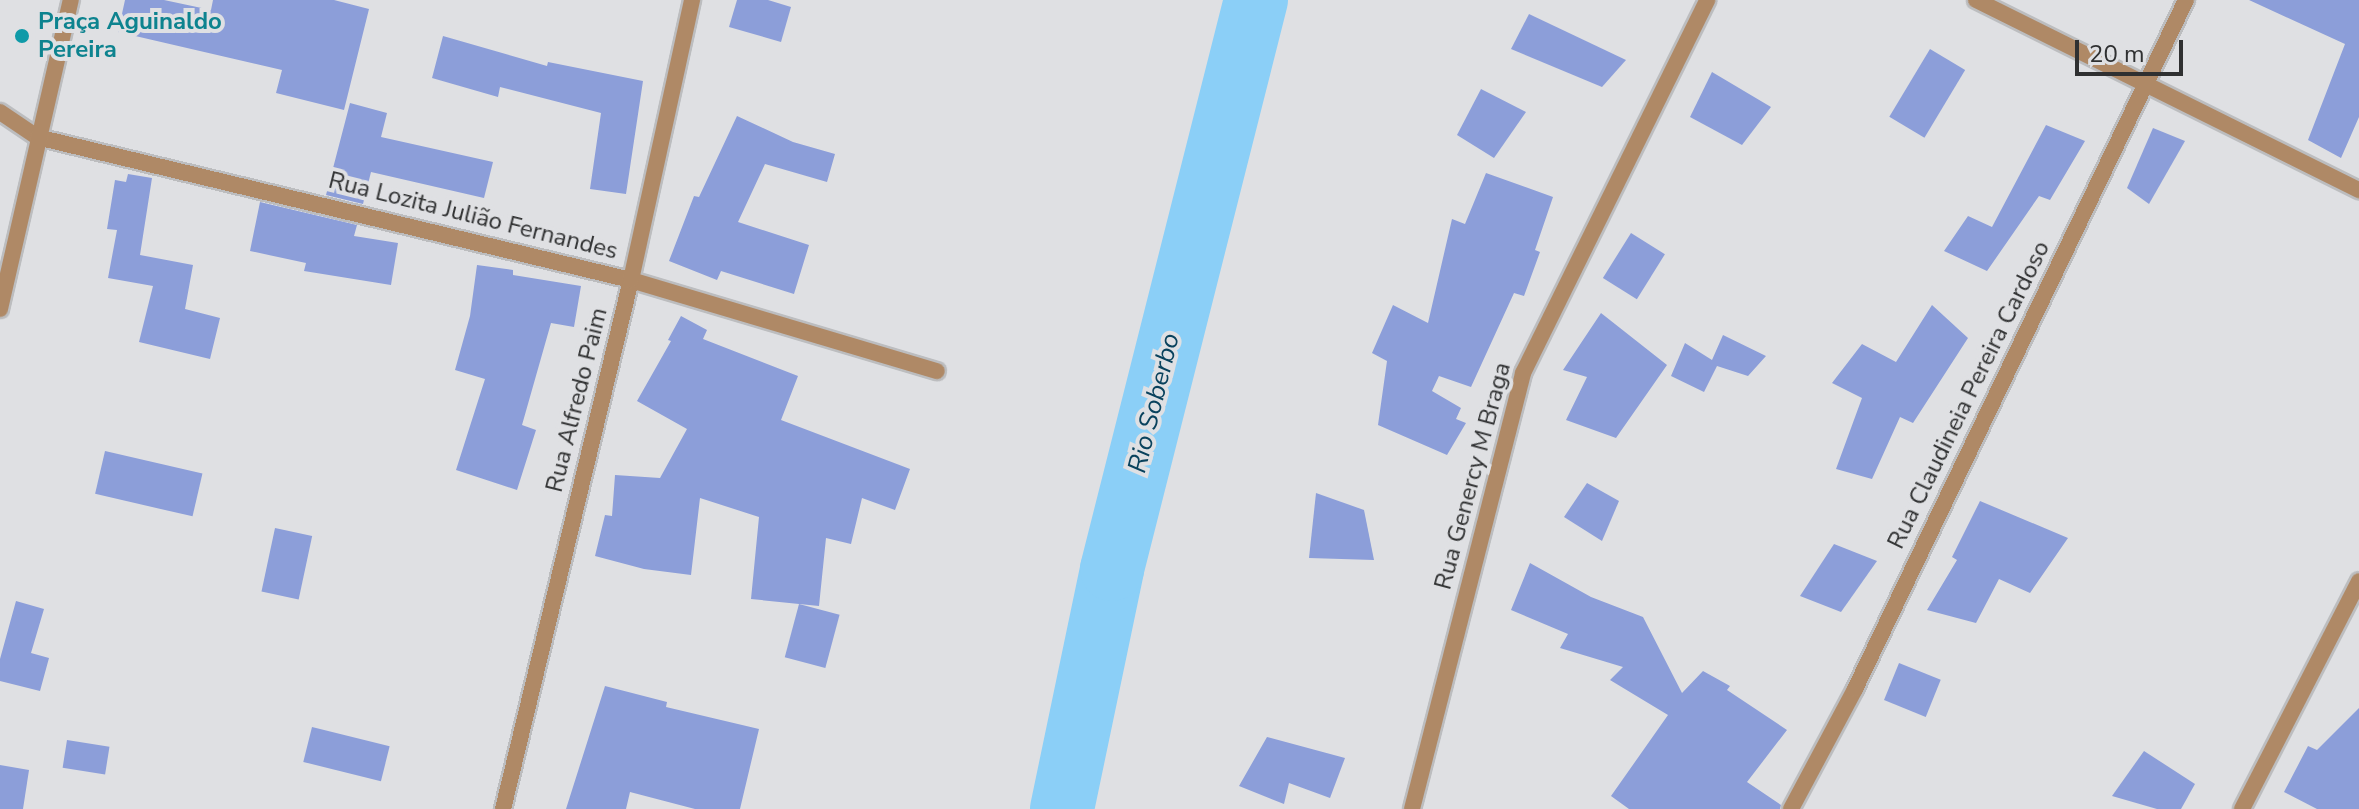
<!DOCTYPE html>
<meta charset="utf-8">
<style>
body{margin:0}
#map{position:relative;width:2359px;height:809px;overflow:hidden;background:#dfe0e3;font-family:"Nunito Sans",sans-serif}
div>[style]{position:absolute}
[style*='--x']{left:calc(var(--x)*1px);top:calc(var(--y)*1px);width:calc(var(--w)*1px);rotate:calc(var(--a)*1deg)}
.river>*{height:64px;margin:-32px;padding:0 32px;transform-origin:32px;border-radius:32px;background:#8bcff7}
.building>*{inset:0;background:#8c9ed9;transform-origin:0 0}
.roads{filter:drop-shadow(2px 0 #bcbdbf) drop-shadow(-2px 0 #bcbdbf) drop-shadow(0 2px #bcbdbf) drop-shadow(0 -2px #bcbdbf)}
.street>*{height:16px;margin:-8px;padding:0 8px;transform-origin:8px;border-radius:8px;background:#af8966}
.dots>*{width:22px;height:22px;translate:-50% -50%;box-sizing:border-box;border:4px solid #dfe0e3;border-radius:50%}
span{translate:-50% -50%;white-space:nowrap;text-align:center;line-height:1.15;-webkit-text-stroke:8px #dfe0e3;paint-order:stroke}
.culture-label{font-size:24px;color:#0d838f;font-weight:700}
.left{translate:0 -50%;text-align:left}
.street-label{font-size:24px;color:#2f3031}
.water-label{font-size:26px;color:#09425d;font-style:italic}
.scale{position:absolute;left:2075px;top:40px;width:108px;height:36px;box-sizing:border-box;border:4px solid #2f3031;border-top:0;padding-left:10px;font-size:24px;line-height:28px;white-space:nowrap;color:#2f3031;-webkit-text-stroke:6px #dfe0e3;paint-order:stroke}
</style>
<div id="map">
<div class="river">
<div style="--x:1062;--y:809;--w:245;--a:-78.2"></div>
<div style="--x:1112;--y:569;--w:587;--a:-75.8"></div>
</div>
<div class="building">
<div style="clip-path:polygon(125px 0,164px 0,211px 10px,213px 0,334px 0,369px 9px,344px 110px,276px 93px,282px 70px,118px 32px)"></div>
<div style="clip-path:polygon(737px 0,768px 0,791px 7px,781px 42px,729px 27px)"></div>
<div style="clip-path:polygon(2249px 0,2359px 0,2359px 117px,2341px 158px,2308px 140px,2345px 44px)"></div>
<div style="clip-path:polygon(1529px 14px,1626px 60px,1602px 87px,1511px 49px)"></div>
<div style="clip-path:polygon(443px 36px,547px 66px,548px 62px,643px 81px,626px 194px,590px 189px,601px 113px,500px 87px,498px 97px,432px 78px)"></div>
<div style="left:1930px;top:49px;width:41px;height:79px;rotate:31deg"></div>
<div style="clip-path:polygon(1712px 72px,1771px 107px,1742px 145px,1690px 117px)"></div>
<div style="clip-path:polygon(1481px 89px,1526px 112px,1494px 158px,1457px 135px)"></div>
<div style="clip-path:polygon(350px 103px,387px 113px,381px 137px,493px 162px,484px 198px,371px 172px,363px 204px,326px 195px)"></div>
<div style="clip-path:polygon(737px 116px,793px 142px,835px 154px,827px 182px,765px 164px,738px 222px,809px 245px,794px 294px,721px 271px,717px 280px,669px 261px,694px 196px,699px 197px)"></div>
<div style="clip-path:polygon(2046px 125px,2085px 141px,2050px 200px,2039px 196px,1987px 271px,1944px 251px,1968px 216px,1992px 227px)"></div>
<div style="clip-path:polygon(2153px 128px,2185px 141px,2149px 204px,2127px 188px)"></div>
<div style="clip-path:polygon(1486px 173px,1553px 197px,1535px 250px,1540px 252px,1524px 296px,1514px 293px,1471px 387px,1439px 376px,1432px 391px,1461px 408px,1456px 419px,1466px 423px,1447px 455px,1378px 425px,1387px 361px,1372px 353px,1393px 305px,1428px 323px,1452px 219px,1465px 224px)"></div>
<div style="clip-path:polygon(128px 174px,152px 178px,140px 255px,193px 265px,185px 309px,220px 318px,210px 359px,139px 342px,153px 286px,108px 278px,117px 230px,107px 229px,115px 180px,126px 182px)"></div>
<div style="clip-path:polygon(260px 202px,357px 225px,354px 236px,398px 243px,391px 285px,304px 271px,306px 263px,250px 251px)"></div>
<div style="left:1631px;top:233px;width:40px;height:53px;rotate:32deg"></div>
<div style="clip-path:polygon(477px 265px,513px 270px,513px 275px,581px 286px,574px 327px,551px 323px,522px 425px,536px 430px,517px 490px,456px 470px,485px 379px,455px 370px,470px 316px)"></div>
<div style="clip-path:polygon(1932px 305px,1968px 338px,1913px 423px,1900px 417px,1872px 479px,1836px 469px,1862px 398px,1832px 383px,1862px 344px,1896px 362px)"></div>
<div style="clip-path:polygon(1601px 313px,1667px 365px,1616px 438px,1566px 420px,1587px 377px,1563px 370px)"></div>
<div style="clip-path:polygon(681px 316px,707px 330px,703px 339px,798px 376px,781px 420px,910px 469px,895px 510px,862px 498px,851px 544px,826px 538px,819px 606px,751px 599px,759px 517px,700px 498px,691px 575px,644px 569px,595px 556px,605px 515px,612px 516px,615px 475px,660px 478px,687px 429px,637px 401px,671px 341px,668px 340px)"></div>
<div style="clip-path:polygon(1723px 335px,1766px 356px,1748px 376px,1717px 366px,1704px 392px,1671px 376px,1685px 343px,1712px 360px)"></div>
<div style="left:105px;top:451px;width:100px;height:44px;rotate:13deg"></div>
<div style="clip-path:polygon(1587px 483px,1619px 501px,1602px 541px,1564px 517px)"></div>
<div style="clip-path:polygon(1316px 493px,1364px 510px,1374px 560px,1309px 558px)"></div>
<div style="clip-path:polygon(1980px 501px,2068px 538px,2030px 593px,1999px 579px,1976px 623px,1927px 610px,1957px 560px,1952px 557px)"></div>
<div style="left:275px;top:528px;width:38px;height:65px;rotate:12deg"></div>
<div style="clip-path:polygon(1834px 544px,1877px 561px,1841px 612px,1800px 596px)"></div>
<div style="clip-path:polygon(1530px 563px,1591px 597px,1643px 617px,1682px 693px,1703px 671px,1730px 686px,1727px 690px,1787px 730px,1747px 782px,1781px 805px,1780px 809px,1629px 809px,1611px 796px,1668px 715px,1610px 680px,1623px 667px,1560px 648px,1568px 634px,1511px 610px)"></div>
<div style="clip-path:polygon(16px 601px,44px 609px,31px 653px,49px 658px,40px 691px,0 681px,0 659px)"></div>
<div style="left:799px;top:604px;width:42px;height:55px;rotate:15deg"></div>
<div style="left:1899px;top:663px;width:45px;height:40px;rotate:22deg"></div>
<div style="clip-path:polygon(605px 686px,667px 702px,666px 707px,759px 729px,740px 809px,695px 809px,630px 792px,626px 809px,566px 809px)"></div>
<div style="clip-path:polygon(2359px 708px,2359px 809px,2317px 809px,2284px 792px,2308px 746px,2317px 750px)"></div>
<div style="left:312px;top:727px;width:80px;height:36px;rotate:14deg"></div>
<div style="clip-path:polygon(1267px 737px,1345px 758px,1330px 798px,1289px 783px,1284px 804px,1239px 786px)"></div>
<div style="left:67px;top:740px;width:43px;height:28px;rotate:9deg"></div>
<div style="clip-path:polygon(2144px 751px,2195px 784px,2181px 809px,2157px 809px,2112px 796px)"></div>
<div style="clip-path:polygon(0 765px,29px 770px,23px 809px,0 809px)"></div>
</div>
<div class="roads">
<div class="street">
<div style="--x:1976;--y:0;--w:428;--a:26.4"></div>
<div style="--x:0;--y:112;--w:45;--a:34"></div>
<div style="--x:37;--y:137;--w:611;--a:13.54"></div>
<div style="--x:631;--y:280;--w:319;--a:16.6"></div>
<div style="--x:0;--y:309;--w:317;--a:-77.1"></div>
<div style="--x:503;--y:809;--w:544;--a:-76.4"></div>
<div style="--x:631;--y:280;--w:287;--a:-77.7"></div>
<div style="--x:1412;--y:809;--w:450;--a:-75.7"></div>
<div style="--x:1523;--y:373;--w:416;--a:-63.7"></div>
<div style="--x:1791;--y:809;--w:136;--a:-61.9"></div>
<div style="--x:1855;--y:689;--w:764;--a:-64.34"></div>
<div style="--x:2242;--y:809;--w:256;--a:-62.8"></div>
</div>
</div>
<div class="dots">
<div style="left:22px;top:36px;background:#0f9aa8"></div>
</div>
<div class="culture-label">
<span class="left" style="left:38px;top:36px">Praça Aguinaldo<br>Pereira</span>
</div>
<div class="street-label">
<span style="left:473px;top:216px;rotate:14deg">Rua Lozita Julião Fernandes</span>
<span style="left:1969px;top:395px;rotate:-64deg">Rua Claudineia Pereira Cardoso</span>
<span style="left:577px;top:400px;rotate:-76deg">Rua Alfredo Paim</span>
<span style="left:1473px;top:476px;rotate:-75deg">Rua Genercy M Braga</span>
</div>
<div class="water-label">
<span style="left:1154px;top:403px;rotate:-76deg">Rio Soberbo</span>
</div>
<div class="scale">20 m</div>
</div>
